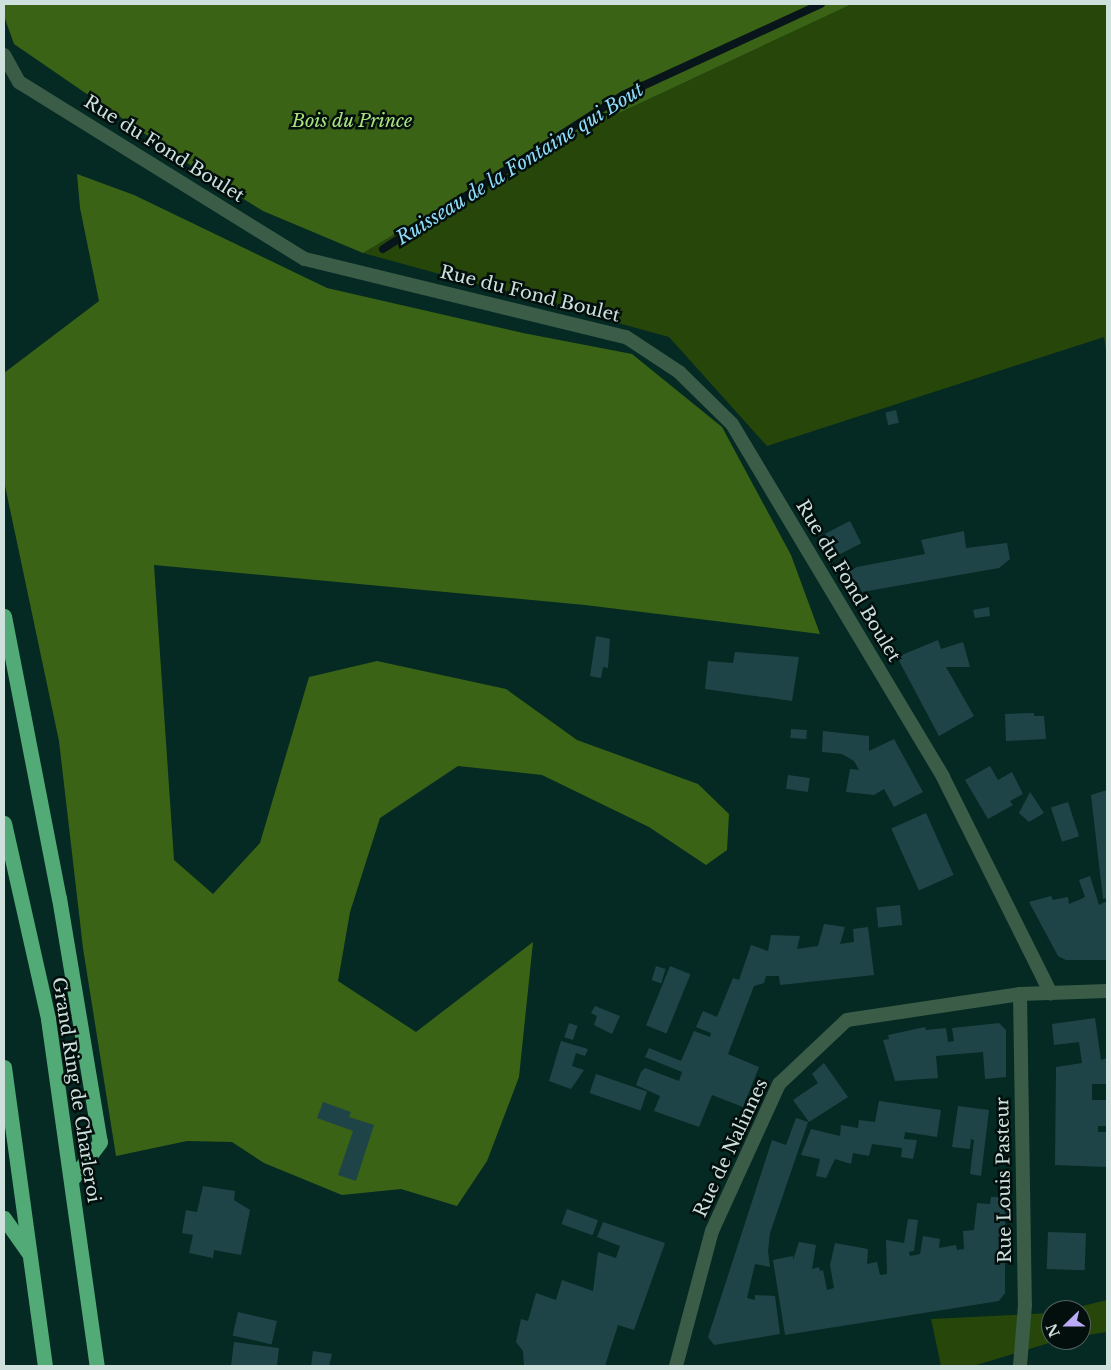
<!DOCTYPE html>
<style>
body{margin:0}
#map{position:relative;width:1111px;height:1370px;overflow:hidden;background:#042a23;font-family:"Libre Baskerville",serif}
div>[style]{position:absolute}
[style*='--x']{left:calc(var(--x)*1px);top:calc(var(--y)*1px);width:calc(var(--w)*1px);rotate:calc(var(--a)*1deg)}
.green>*{inset:0;background:#27460a}
.forest>*{inset:0;background:#3b6315}
.stream>*{height:8px;margin:-4px;padding:0 4px;transform-origin:4px;border-radius:4px;background:#08161c}
.building>*{inset:0;background:#1f4447;transform-origin:0 0}
.minor>*{height:14px;margin:-7px;padding:0 7px;transform-origin:7px;border-radius:7px;background:#3b5c47}
.motorway>*{height:15px;margin:-7.5px;padding:0 7.5px;transform-origin:7.5px;border-radius:7.5px;background:#52aa77}
span{translate:-50% -50%;white-space:nowrap;text-align:center;line-height:1.15;-webkit-text-stroke:5px #030f0d;paint-order:stroke}
.park-label{font-size:18px;color:#a9e37e;font-style:italic}
.street-label{font-size:18px;color:#cee1dd}
.water-label{font-size:19px;color:#8edbf9;font-style:italic}
.frame{position:absolute;inset:0;border:5px solid #cee1dd;pointer-events:none}
.north{position:absolute;left:1041px;top:1300px;width:50px;height:50px;box-sizing:border-box;background:#030f0d;border:1px solid #546360;border-radius:50%;rotate:248deg;font-size:14px;font-weight:700;line-height:20px;text-align:center;color:#cee1dd}
.north::after{content:'';display:block;margin:auto;width:18px;height:22px;background:#bbaaf6;clip-path:polygon(50% 0,100% 100%,50% 72%,0 100%)}
</style>
<div id="map">
<div class="green">
<div style="clip-path:polygon(852px 4px,1107px 4px,1107px 357px,1104px 337px,767px 446px,669px 337px,363px 253px,525px 157px)"></div>
<div style="clip-path:polygon(1107px 1300px,1107px 1332px,1081px 1336px,1081px 1310px,1066px 1310px)"></div>
<div style="clip-path:polygon(1051px 1313px,1051px 1340px,1059px 1340px,973px 1366px,941px 1366px,931px 1319px)"></div>
</div>
<div class="forest">
<div style="clip-path:polygon(4px 4px,852px 4px,525px 157px,363px 253px,263px 211px,199px 171px,14px 44px,4px 16px)"></div>
<div style="clip-path:polygon(77px 174px,134px 195px,327px 288px,523px 333px,632px 354px,722px 427px,791px 555px,820px 634px,585px 605px,154px 565px,174px 860px,213px 894px,260px 843px,309px 677px,377px 661px,506px 689px,577px 740px,698px 784px,729px 814px,727px 850px,706px 865px,649px 827px,542px 775px,458px 766px,380px 818px,350px 912px,338px 981px,416px 1032px,533px 942px,519px 1077px,487px 1161px,457px 1206px,401px 1189px,342px 1195px,264px 1163px,232px 1142px,187px 1141px,116px 1156px,83px 948px,59px 741px,4px 481px,4px 373px,99px 301px,80px 208px)"></div>
</div>
<div class="stream">
<div style="--x:383;--y:249;--w:285;--a:-32.7"></div>
<div style="--x:623;--y:95;--w:218;--a:-24.7"></div>
</div>
<div class="building">
<div style="left:896px;top:410px;width:13px;height:11px;rotate:77deg"></div>
<div style="left:850px;top:521px;width:25px;height:28px;rotate:63deg"></div>
<div style="clip-path:polygon(964px 531px,966px 548px,1007px 543px,1010px 559px,999px 568px,862px 592px,860px 588px,853px 591px,844px 574px,857px 567px,925px 554px,921px 540px)"></div>
<div style="clip-path:polygon(989px 607px,990px 616px,975px 618px,973px 610px)"></div>
<div style="clip-path:polygon(596px 636px,610px 639px,608px 668px,603px 667px,601px 678px,590px 676px)"></div>
<div style="clip-path:polygon(938px 640px,941px 649px,963px 642px,970px 667px,946px 667px,974px 716px,939px 736px,897px 657px)"></div>
<div style="clip-path:polygon(735px 652px,799px 657px,792px 701px,705px 689px,708px 661px,733px 663px)"></div>
<div style="clip-path:polygon(1034px 713px,1034px 716px,1044px 716px,1046px 739px,1006px 741px,1005px 714px)"></div>
<div style="left:791px;top:729px;width:16px;height:9px;rotate:4deg"></div>
<div style="clip-path:polygon(823px 731px,869px 736px,869px 751px,894px 739px,923px 792px,894px 807px,884px 789px,874px 795px,846px 792px,850px 769px,859px 770px,854px 761px,842px 754px,822px 752px)"></div>
<div style="clip-path:polygon(990px 766px,998px 780px,1012px 772px,1023px 794px,1010px 801px,1013px 805px,988px 819px,965px 780px)"></div>
<div style="left:788px;top:775px;width:22px;height:14px;rotate:8deg"></div>
<div style="clip-path:polygon(1107px 790px,1107px 898px,1103px 899px,1091px 795px)"></div>
<div style="clip-path:polygon(1030px 792px,1044px 813px,1029px 822px,1019px 813px)"></div>
<div style="left:1068px;top:802px;width:36px;height:18px;rotate:72deg"></div>
<div style="left:926px;top:813px;width:68px;height:38px;rotate:66deg"></div>
<div style="clip-path:polygon(1090px 876px,1099px 905px,1107px 901px,1107px 960px,1066px 960px,1058px 956px,1029px 902px,1051px 896px,1053px 900px,1068px 897px,1069px 904px,1081px 899px,1085px 897px,1079px 880px)"></div>
<div style="left:900px;top:905px;width:20px;height:24px;rotate:84deg"></div>
<div style="clip-path:polygon(824px 924px,845px 927px,840px 944px,854px 942px,853px 929px,868px 927px,874px 975px,780px 985px,779px 976px,766px 976px,764px 983px,754px 986px,728px 1054px,759px 1067px,743px 1107px,712px 1095px,699px 1127px,654px 1111px,660px 1096px,636px 1085px,641px 1072px,645px 1068px,679px 1081px,682px 1072px,645px 1057px,649px 1048px,681px 1061px,694px 1031px,710px 1037px,711px 1033px,696px 1027px,703px 1011px,717px 1017px,733px 978px,739px 980px,751px 945px,768px 951px,771px 935px,800px 936px,797px 949px,818px 946px)"></div>
<div style="left:656px;top:966px;width:10px;height:15px;rotate:17deg"></div>
<div style="left:670px;top:966px;width:22px;height:64px;rotate:22deg"></div>
<div style="clip-path:polygon(595px 1006px,620px 1016px,612px 1034px,594px 1025px,597px 1016px,591px 1013px)"></div>
<div style="clip-path:polygon(1095px 1018px,1101px 1060px,1107px 1058px,1107px 1084px,1092px 1084px,1092px 1100px,1107px 1100px,1107px 1126px,1098px 1126px,1098px 1132px,1107px 1132px,1107px 1167px,1055px 1165px,1056px 1067px,1082px 1063px,1079px 1042px,1054px 1045px,1052px 1024px)"></div>
<div style="left:569px;top:1023px;width:9px;height:15px;rotate:18deg"></div>
<div style="clip-path:polygon(999px 1023px,1006px 1030px,1006px 1077px,985px 1079px,983px 1052px,936px 1056px,938px 1078px,895px 1081px,883px 1040px,889px 1039px,888px 1035px,925px 1027px,926px 1030px,946px 1028px,948px 1042px,954px 1041px,952px 1028px)"></div>
<div style="clip-path:polygon(561px 1041px,588px 1049px,585px 1056px,576px 1053px,572px 1066px,584px 1070px,571px 1089px,549px 1081px)"></div>
<div style="clip-path:polygon(824px 1063px,848px 1097px,809px 1122px,793px 1100px,818px 1083px,812px 1074px)"></div>
<div style="left:596px;top:1074px;width:54px;height:20px;rotate:19deg"></div>
<div style="clip-path:polygon(879px 1101px,941px 1110px,937px 1137px,905px 1132px,904px 1139px,917px 1140px,913px 1159px,901px 1157px,902px 1148px,872px 1144px,869px 1156px,853px 1153px,851px 1164px,835px 1159px,826px 1178px,816px 1176px,820px 1159px,801px 1155px,811px 1129px,840px 1136px,841px 1125px,858px 1128px,859px 1120px,875px 1122px)"></div>
<div style="clip-path:polygon(323px 1102px,351px 1112px,349px 1117px,374px 1125px,356px 1181px,338px 1175px,353px 1131px,317px 1118px)"></div>
<div style="clip-path:polygon(958px 1106px,989px 1110px,981px 1176px,970px 1174px,974px 1140px,971px 1139px,970px 1149px,952px 1147px)"></div>
<div style="clip-path:polygon(796px 1118px,808px 1122px,770px 1233px,768px 1251px,770px 1267px,755px 1264px,747px 1298px,755px 1300px,755px 1295px,775px 1296px,780px 1334px,714px 1345px,708px 1337px,772px 1140px,786px 1145px)"></div>
<div style="clip-path:polygon(203px 1186px,235px 1191px,234px 1200px,250px 1210px,241px 1255px,214px 1250px,213px 1258px,189px 1253px,193px 1235px,182px 1233px,186px 1210px,197px 1212px)"></div>
<div style="clip-path:polygon(991px 1197px,1005px 1197px,1005px 1293px,999px 1301px,785px 1335px,773px 1260px,793px 1256px,793px 1260px,799px 1242px,816px 1245px,812px 1269px,819px 1267px,820px 1271px,823px 1270px,827px 1290px,834px 1288px,830px 1265px,835px 1243px,868px 1249px,867px 1264px,877px 1262px,880px 1275px,887px 1274px,886px 1240px,904px 1243px,908px 1219px,918px 1220px,914px 1251px,909px 1252px,910px 1256px,920px 1254px,923px 1236px,940px 1239px,939px 1248px,956px 1245px,957px 1250px,964px 1249px,963px 1231px,974px 1230px,977px 1203px,990px 1204px)"></div>
<div style="left:567px;top:1209px;width:33px;height:16px;rotate:20deg"></div>
<div style="clip-path:polygon(603px 1222px,665px 1243px,634px 1330px,618px 1325px,605px 1366px,524px 1366px,523px 1351px,516px 1342px,521px 1319px,528px 1321px,536px 1293px,556px 1300px,562px 1280px,593px 1291px,598px 1252px,616px 1258px,620px 1246px,597px 1237px)"></div>
<div style="left:1048px;top:1232px;width:38px;height:37px;rotate:2deg"></div>
<div style="left:238px;top:1312px;width:40px;height:24px;rotate:13deg"></div>
<div style="clip-path:polygon(234px 1342px,279px 1348px,277px 1365px,231px 1366px)"></div>
<div style="clip-path:polygon(313px 1351px,332px 1354px,329px 1366px,311px 1366px)"></div>
</div>
<div class="minor">
<div style="--x:4;--y:55;--w:31;--a:61"></div>
<div style="--x:19;--y:82;--w:336;--a:31.8"></div>
<div style="--x:305;--y:259;--w:330;--a:13.7"></div>
<div style="--x:626;--y:337;--w:64;--a:33.4"></div>
<div style="--x:679;--y:372;--w:74;--a:44.5"></div>
<div style="--x:732;--y:424;--w:411;--a:59.1"></div>
<div style="--x:943;--y:777;--w:242;--a:63.5"></div>
<div style="--x:1020;--y:994;--w:311;--a:89.1"></div>
<div style="--x:1025;--y:1305;--w:61;--a:94.7"></div>
<div style="--x:676;--y:1366;--w:140;--a:-75.1"></div>
<div style="--x:712;--y:1231;--w:162;--a:-65.5"></div>
<div style="--x:779;--y:1084;--w:93;--a:-43.3"></div>
<div style="--x:847;--y:1020;--w:175;--a:-8.5"></div>
<div style="--x:1020;--y:994;--w:87;--a:-2"></div>
</div>
<div class="motorway">
<div style="--x:4;--y:616;--w:287;--a:79"></div>
<div style="--x:59;--y:898;--w:247;--a:80.5"></div>
<div style="--x:100;--y:1142;--w:45;--a:126.9"></div>
<div style="--x:4;--y:823;--w:201;--a:77.3"></div>
<div style="--x:48;--y:1019;--w:350;--a:82"></div>
<div style="--x:4;--y:1067;--w:302;--a:82.2"></div>
<div style="--x:4;--y:1218;--w:42;--a:54.8"></div>
</div>
<div class="park-label">
<span style="left:352px;top:121px">Bois du Prince</span>
</div>
<div class="street-label">
<span style="left:164px;top:149px;rotate:32deg">Rue du Fond Boulet</span>
<span style="left:530px;top:294px;rotate:14deg">Rue du Fond Boulet</span>
<span style="left:848px;top:581px;rotate:59deg">Rue du Fond Boulet</span>
<span style="left:76px;top:1090px;rotate:81deg">Grand Ring de Charleroi</span>
<span style="left:731px;top:1148px;rotate:-65deg">Rue de Nalinnes</span>
<span style="left:1004px;top:1180px;rotate:-91deg">Rue Louis Pasteur</span>
</div>
<div class="water-label">
<span style="left:520px;top:164px;rotate:-32deg">Ruisseau de la Fontaine qui Bout</span>
</div>
<div class="frame"></div>
<div class="north">N</div>
</div>
